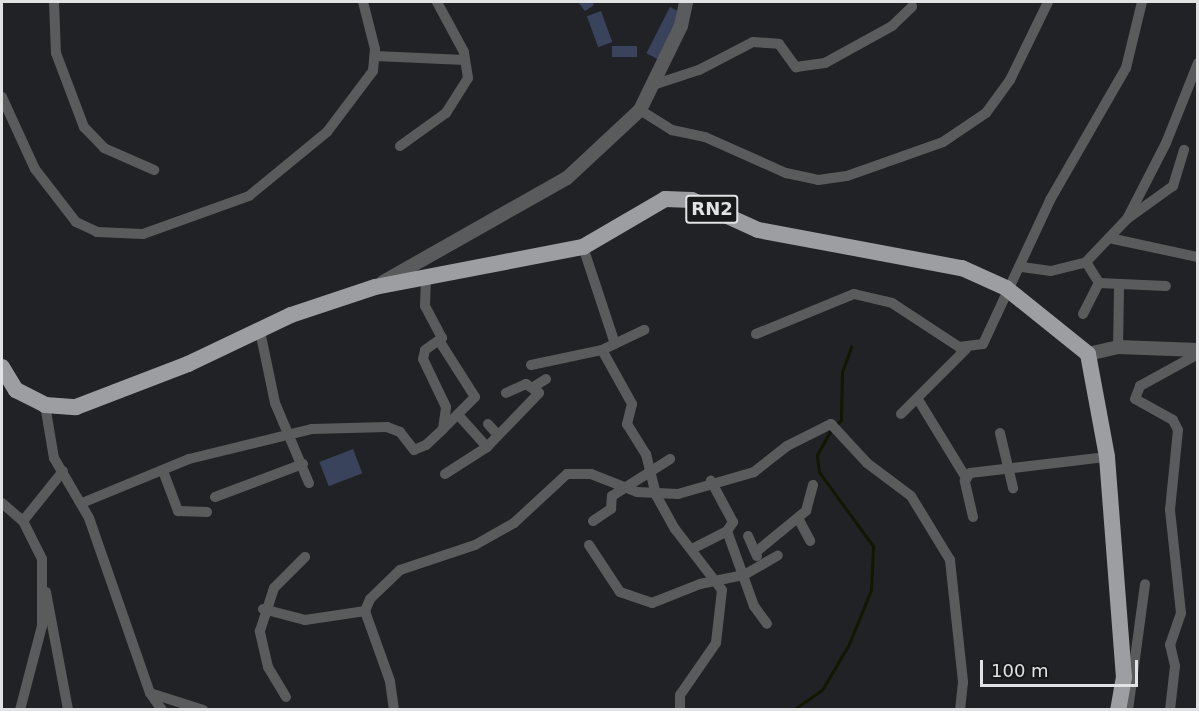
<!DOCTYPE html>
<style>
body{margin:0}
#map{position:relative;width:1199px;height:711px;overflow:hidden;background:#212225;font-family:"DejaVu Sans",sans-serif}
div>[style]{position:absolute}
[style*='--x']{left:calc(var(--x)*1px);top:calc(var(--y)*1px);width:calc(var(--w)*1px);rotate:calc(var(--a)*1deg)}
.stream>*{height:3px;margin:-1.5px;padding:0 1.5px;transform-origin:1.5px;border-radius:1.5px;background:#131600}
.building>*{inset:0;background:#39445c;transform-origin:0 0}
.minor>*{height:10px;margin:-5px;padding:0 5px;transform-origin:5px;border-radius:5px;background:#5a5b5c}
.tertiary>*{height:14px;margin:-7px;padding:0 7px;transform-origin:7px;border-radius:7px;background:#5a5b5c}
.trunk>*{height:16px;margin:-8px;padding:0 8px;transform-origin:8px;border-radius:8px;background:#9d9ea2}
span{translate:-50% -50%;white-space:nowrap;text-align:center;line-height:1.15;-webkit-text-stroke:5px #17191b;paint-order:stroke}
.shield-label span{padding:2px 4px;background:#17191b;border:2px solid;border-radius:4px;-webkit-text-stroke-width:0}
.shield-label{font-size:18px;color:#e1e2e4;font-weight:700}
.frame{position:absolute;inset:0;border:3px solid #e1e2e4;pointer-events:none}
.scale{position:absolute;left:980px;top:660px;width:158px;height:27px;box-sizing:border-box;border:3px solid #e1e2e4;border-top:0;padding-left:8px;font-size:18px;line-height:21px;white-space:nowrap;color:#e1e2e4;-webkit-text-stroke:4px #17191b;paint-order:stroke}
</style>
<div id="map">
<div class="stream">
<div style="--x:836;--y:425;--w:7;--a:-45"></div>
<div style="--x:841;--y:420;--w:48;--a:-88.8"></div>
<div style="--x:842;--y:372;--w:27;--a:-70"></div>
<div style="--x:793;--y:710;--w:35;--a:-35"></div>
<div style="--x:822;--y:690;--w:53;--a:-59.6"></div>
<div style="--x:849;--y:644;--w:58;--a:-67.8"></div>
<div style="--x:871;--y:590;--w:44;--a:-87.4"></div>
<div style="--x:873;--y:546;--w:92;--a:-126.1"></div>
<div style="--x:819;--y:472;--w:17;--a:-97"></div>
<div style="--x:817;--y:455;--w:29;--a:-61"></div>
</div>
<div class="building">
<div style="clip-path:polygon(578px 2px,592px 2px,594px 5px,585px 11px)"></div>
<div style="left:670px;top:7px;width:13px;height:52px;rotate:27deg"></div>
<div style="left:601px;top:11px;width:33px;height:15px;rotate:70deg"></div>
<div style="left:612px;top:46px;width:25px;height:11px"></div>
<div style="left:353px;top:449px;width:26px;height:36px;rotate:69deg"></div>
</div>
<div class="minor">
<div style="--x:54;--y:2;--w:51;--a:87.8"></div>
<div style="--x:56;--y:53;--w:79;--a:69.3"></div>
<div style="--x:84;--y:127;--w:29;--a:46"></div>
<div style="--x:104;--y:148;--w:55;--a:23.7"></div>
<div style="--x:375;--y:56;--w:90;--a:2.5"></div>
<div style="--x:650;--y:86;--w:52;--a:-18.1"></div>
<div style="--x:699;--y:70;--w:61;--a:-27.4"></div>
<div style="--x:753;--y:42;--w:26;--a:4"></div>
<div style="--x:779;--y:44;--w:29;--a:54"></div>
<div style="--x:796;--y:67;--w:29;--a:-8"></div>
<div style="--x:825;--y:63;--w:77;--a:-28.9"></div>
<div style="--x:892;--y:26;--w:28;--a:-44"></div>
<div style="--x:2;--y:97;--w:79;--a:65.4"></div>
<div style="--x:35;--y:169;--w:67;--a:52.3"></div>
<div style="--x:76;--y:222;--w:23;--a:25"></div>
<div style="--x:97;--y:232;--w:46;--a:2.5"></div>
<div style="--x:143;--y:234;--w:113;--a:-19.7"></div>
<div style="--x:249;--y:196;--w:101;--a:-39.4"></div>
<div style="--x:327;--y:132;--w:76;--a:-53"></div>
<div style="--x:373;--y:71;--w:22;--a:-85"></div>
<div style="--x:375;--y:49;--w:49;--a:-104.3"></div>
<div style="--x:640;--y:110;--w:38;--a:32"></div>
<div style="--x:672;--y:130;--w:34;--a:12"></div>
<div style="--x:705;--y:137;--w:89;--a:24"></div>
<div style="--x:786;--y:173;--w:33;--a:12"></div>
<div style="--x:818;--y:180;--w:29;--a:-8"></div>
<div style="--x:847;--y:176;--w:102;--a:-19.5"></div>
<div style="--x:943;--y:142;--w:52;--a:-34"></div>
<div style="--x:986;--y:113;--w:41;--a:-54"></div>
<div style="--x:1010;--y:80;--w:87;--a:-64"></div>
<div style="--x:400;--y:146;--w:57;--a:-35.7"></div>
<div style="--x:446;--y:113;--w:41;--a:-57.8"></div>
<div style="--x:468;--y:78;--w:26;--a:-99"></div>
<div style="--x:464;--y:52;--w:57;--a:-118.4"></div>
<div style="--x:1127;--y:219;--w:57;--a:-35.7"></div>
<div style="--x:1173;--y:186;--w:38;--a:-73"></div>
<div style="--x:1109;--y:238;--w:91;--a:12.1"></div>
<div style="--x:583;--y:247;--w:102;--a:71.7"></div>
<div style="--x:1086;--y:262;--w:25;--a:58"></div>
<div style="--x:1099;--y:283;--w:67;--a:2.6"></div>
<div style="--x:1022;--y:267;--w:29;--a:8"></div>
<div style="--x:1051;--y:271;--w:36;--a:-14"></div>
<div style="--x:1086;--y:262;--w:59;--a:-46.4"></div>
<div style="--x:1127;--y:219;--w:85;--a:-62.8"></div>
<div style="--x:1166;--y:143;--w:86;--a:-68.2"></div>
<div style="--x:1083;--y:314;--w:35;--a:-63"></div>
<div style="--x:260;--y:331;--w:74;--a:78.2"></div>
<div style="--x:275;--y:403;--w:87;--a:67"></div>
<div style="--x:756;--y:334;--w:106;--a:-22.2"></div>
<div style="--x:854;--y:294;--w:39;--a:13"></div>
<div style="--x:892;--y:303;--w:80;--a:33.3"></div>
<div style="--x:959;--y:347;--w:24;--a:-7"></div>
<div style="--x:983;--y:344;--w:159;--a:-65"></div>
<div style="--x:1050;--y:200;--w:152;--a:-60.1"></div>
<div style="--x:1126;--y:68;--w:68;--a:-76.4"></div>
<div style="--x:440;--y:342;--w:65;--a:57.5"></div>
<div style="--x:475;--y:397;--w:45;--a:135"></div>
<div style="--x:1118;--y:347;--w:60;--a:-89"></div>
<div style="--x:602;--y:350;--w:62;--a:60.9"></div>
<div style="--x:632;--y:404;--w:21;--a:104"></div>
<div style="--x:627;--y:424;--w:36;--a:58"></div>
<div style="--x:646;--y:454;--w:42;--a:76.3"></div>
<div style="--x:656;--y:495;--w:39;--a:61"></div>
<div style="--x:675;--y:529;--w:77;--a:52.4"></div>
<div style="--x:722;--y:590;--w:53;--a:96.5"></div>
<div style="--x:716;--y:643;--w:63;--a:124.7"></div>
<div style="--x:680;--y:695;--w:15;--a:90"></div>
<div style="--x:531;--y:365;--w:73;--a:-11.9"></div>
<div style="--x:602;--y:350;--w:47;--a:-25.5"></div>
<div style="--x:535;--y:386;--w:13;--a:-32"></div>
<div style="--x:919;--y:401;--w:88;--a:58.5"></div>
<div style="--x:45;--y:405;--w:54;--a:80.4"></div>
<div style="--x:54;--y:458;--w:69;--a:59.7"></div>
<div style="--x:89;--y:518;--w:185;--a:70.8"></div>
<div style="--x:150;--y:693;--w:21;--a:55"></div>
<div style="--x:901;--y:414;--w:92;--a:-45"></div>
<div style="--x:460;--y:417;--w:40;--a:48"></div>
<div style="--x:488;--y:424;--w:15;--a:48"></div>
<div style="--x:1000;--y:433;--w:57;--a:76.7"></div>
<div style="--x:163;--y:471;--w:43;--a:69.4"></div>
<div style="--x:178;--y:511;--w:29;--a:2"></div>
<div style="--x:445;--y:474;--w:50;--a:-32.7"></div>
<div style="--x:487;--y:447;--w:75;--a:-46.1"></div>
<div style="--x:539;--y:393;--w:16;--a:-145"></div>
<div style="--x:526;--y:384;--w:22;--a:156"></div>
<div style="--x:215;--y:497;--w:94;--a:-20.6"></div>
<div style="--x:2;--y:503;--w:28;--a:41"></div>
<div style="--x:23;--y:521;--w:42;--a:63.4"></div>
<div style="--x:42;--y:559;--w:67;--a:90"></div>
<div style="--x:42;--y:626;--w:87;--a:104.7"></div>
<div style="--x:82;--y:503;--w:116;--a:-22.4"></div>
<div style="--x:189;--y:459;--w:127;--a:-13.7"></div>
<div style="--x:312;--y:429;--w:75;--a:-1.5"></div>
<div style="--x:387;--y:427;--w:14;--a:21"></div>
<div style="--x:400;--y:432;--w:23;--a:52"></div>
<div style="--x:414;--y:450;--w:13;--a:-23"></div>
<div style="--x:426;--y:445;--w:23;--a:-43"></div>
<div style="--x:443;--y:429;--w:22;--a:-82"></div>
<div style="--x:446;--y:407;--w:53;--a:-115.6"></div>
<div style="--x:423;--y:359;--w:9;--a:-77"></div>
<div style="--x:425;--y:350;--w:21;--a:-35"></div>
<div style="--x:442;--y:338;--w:36;--a:-118"></div>
<div style="--x:425;--y:306;--w:30;--a:-88"></div>
<div style="--x:973;--y:517;--w:37;--a:-103"></div>
<div style="--x:965;--y:481;--w:9;--a:-58"></div>
<div style="--x:970;--y:473;--w:138;--a:-6.7"></div>
<div style="--x:798;--y:518;--w:26;--a:62"></div>
<div style="--x:23;--y:521;--w:64;--a:-51.3"></div>
<div style="--x:593;--y:521;--w:22;--a:-34"></div>
<div style="--x:611;--y:509;--w:13;--a:-86"></div>
<div style="--x:612;--y:496;--w:69;--a:-32.5"></div>
<div style="--x:727;--y:531;--w:80;--a:70.2"></div>
<div style="--x:754;--y:606;--w:22;--a:54"></div>
<div style="--x:748;--y:536;--w:22;--a:66"></div>
<div style="--x:589;--y:545;--w:56;--a:56.6"></div>
<div style="--x:620;--y:592;--w:34;--a:19"></div>
<div style="--x:652;--y:603;--w:52;--a:-21.6"></div>
<div style="--x:700;--y:584;--w:45;--a:-11.6"></div>
<div style="--x:744;--y:575;--w:39;--a:-30"></div>
<div style="--x:694;--y:548;--w:37;--a:-27"></div>
<div style="--x:727;--y:531;--w:11;--a:-56"></div>
<div style="--x:733;--y:522;--w:47;--a:-118.2"></div>
<div style="--x:756;--y:552;--w:65;--a:-39.4"></div>
<div style="--x:806;--y:511;--w:27;--a:-75"></div>
<div style="--x:46;--y:592;--w:120;--a:79.4"></div>
<div style="--x:263;--y:609;--w:43;--a:14.7"></div>
<div style="--x:305;--y:620;--w:61;--a:-8.5"></div>
<div style="--x:150;--y:693;--w:56;--a:17.8"></div>
<div style="--x:286;--y:697;--w:35;--a:-121"></div>
<div style="--x:268;--y:667;--w:37;--a:-103"></div>
<div style="--x:260;--y:631;--w:45;--a:-72"></div>
<div style="--x:274;--y:588;--w:44;--a:-45"></div>
<div style="--x:394;--y:710;--w:29;--a:-98"></div>
<div style="--x:390;--y:681;--w:74;--a:-109.7"></div>
<div style="--x:365;--y:611;--w:13;--a:-67"></div>
<div style="--x:370;--y:599;--w:42;--a:-44"></div>
<div style="--x:400;--y:570;--w:79;--a:-18.4"></div>
<div style="--x:475;--y:545;--w:45;--a:-29.4"></div>
<div style="--x:514;--y:523;--w:72;--a:-42.8"></div>
<div style="--x:567;--y:474;--w:24;--a:0"></div>
<div style="--x:591;--y:474;--w:49;--a:21.4"></div>
<div style="--x:637;--y:492;--w:41;--a:2.8"></div>
<div style="--x:678;--y:494;--w:79;--a:-16.1"></div>
<div style="--x:754;--y:472;--w:42;--a:-38.2"></div>
<div style="--x:787;--y:446;--w:49;--a:-26.6"></div>
<div style="--x:831;--y:424;--w:53;--a:47.3"></div>
<div style="--x:867;--y:463;--w:55;--a:36.9"></div>
<div style="--x:911;--y:496;--w:75;--a:58.6"></div>
<div style="--x:950;--y:560;--w:123;--a:83.9"></div>
<div style="--x:963;--y:682;--w:28;--a:96"></div>
<div style="--x:1128;--y:710;--w:127;--a:-82.3"></div>
<div style="--x:1170;--y:710;--w:44;--a:-83.5"></div>
<div style="--x:1175;--y:666;--w:22;--a:-103"></div>
<div style="--x:1170;--y:645;--w:34;--a:-71"></div>
<div style="--x:1181;--y:613;--w:104;--a:-96.1"></div>
<div style="--x:1170;--y:510;--w:80;--a:-84.3"></div>
<div style="--x:1178;--y:430;--w:11;--a:-117"></div>
<div style="--x:1173;--y:420;--w:43;--a:-151.1"></div>
<div style="--x:1135;--y:399;--w:14;--a:-69"></div>
<div style="--x:1140;--y:386;--w:66;--a:-28.9"></div>
</div>
<div class="tertiary">
<div style="--x:383;--y:282;--w:211;--a:-29.5"></div>
<div style="--x:567;--y:178;--w:100;--a:-43"></div>
<div style="--x:640;--y:110;--w:93;--a:-64"></div>
<div style="--x:681;--y:26;--w:25;--a:-78"></div>
<div style="--x:1088;--y:354;--w:31;--a:-13"></div>
<div style="--x:1118;--y:347;--w:80;--a:2.1"></div>
</div>
<div class="trunk">
<div style="--x:2;--y:367;--w:27;--a:59"></div>
<div style="--x:16;--y:390;--w:33;--a:27"></div>
<div style="--x:45;--y:405;--w:31;--a:4"></div>
<div style="--x:76;--y:407;--w:120;--a:-21"></div>
<div style="--x:188;--y:364;--w:114;--a:-25.4"></div>
<div style="--x:291;--y:315;--w:89;--a:-18.4"></div>
<div style="--x:375;--y:287;--w:212;--a:-10.9"></div>
<div style="--x:583;--y:247;--w:95;--a:-30.3"></div>
<div style="--x:665;--y:199;--w:27;--a:2"></div>
<div style="--x:692;--y:200;--w:72;--a:24.4"></div>
<div style="--x:758;--y:230;--w:208;--a:10.6"></div>
<div style="--x:962;--y:268;--w:48;--a:24.4"></div>
<div style="--x:1006;--y:288;--w:105;--a:38.8"></div>
<div style="--x:1088;--y:354;--w:105;--a:79.5"></div>
<div style="--x:1107;--y:457;--w:221;--a:85.6"></div>
<div style="--x:1124;--y:677;--w:34;--a:100"></div>
</div>
<div class="shield-label">
<span style="left:712px;top:209px">RN2</span>
</div>
<div class="frame"></div>
<div class="scale">100 m</div>
</div>
